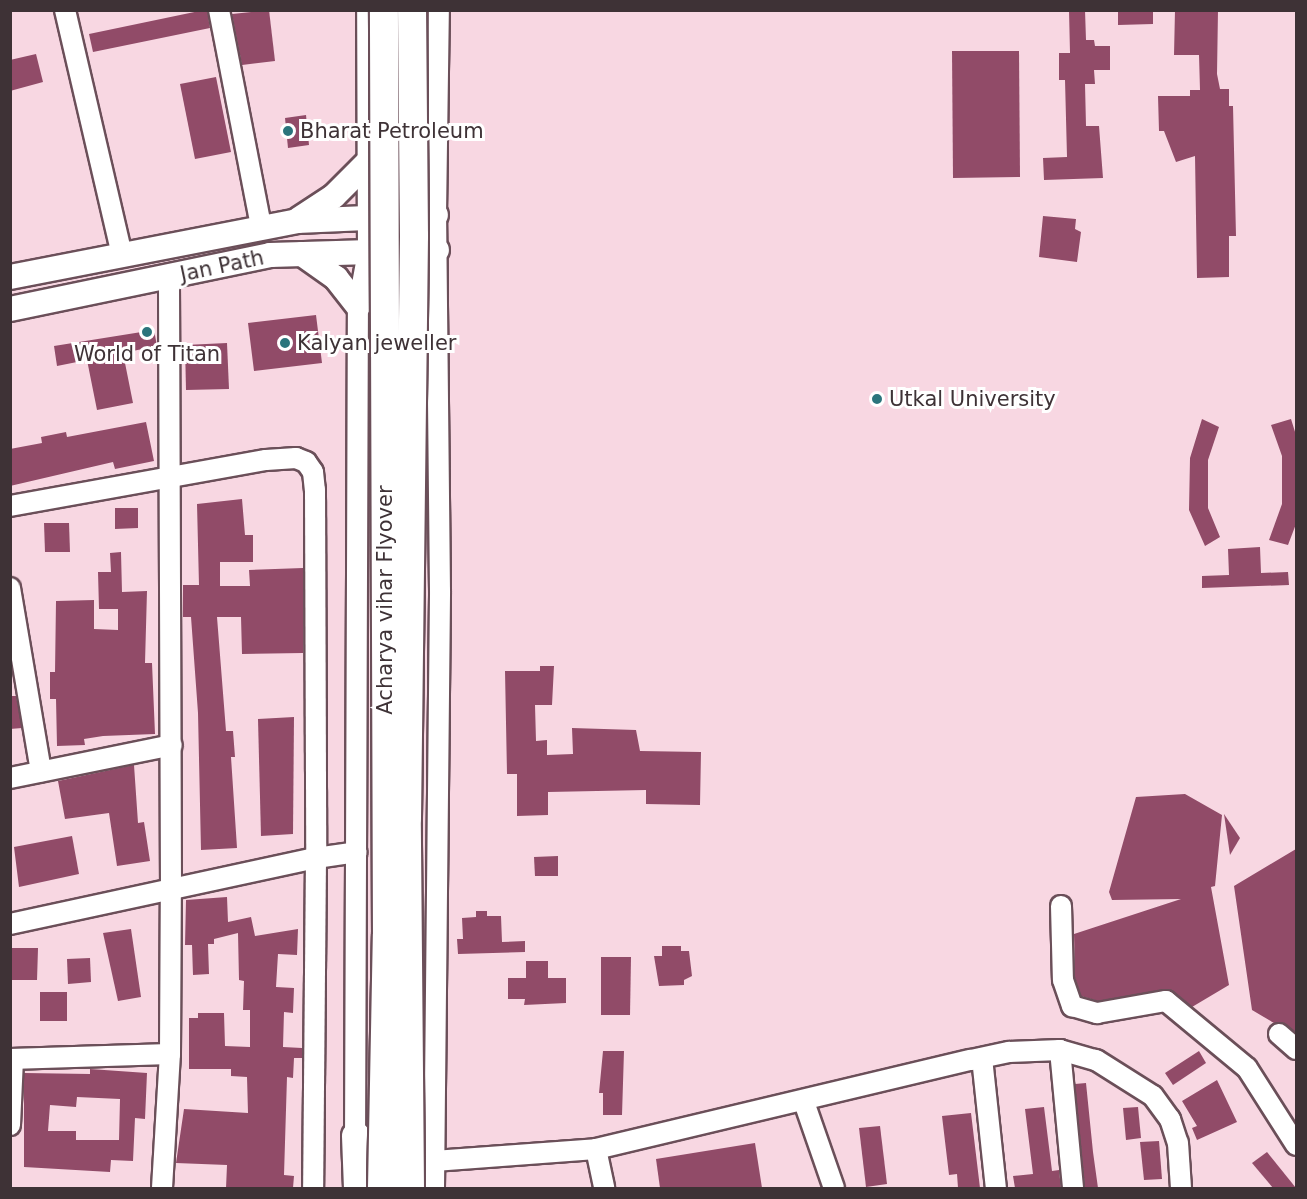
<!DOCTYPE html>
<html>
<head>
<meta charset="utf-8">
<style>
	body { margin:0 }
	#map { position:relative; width:1307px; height:1199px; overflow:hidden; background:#f8d7e2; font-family:"DejaVu Sans",sans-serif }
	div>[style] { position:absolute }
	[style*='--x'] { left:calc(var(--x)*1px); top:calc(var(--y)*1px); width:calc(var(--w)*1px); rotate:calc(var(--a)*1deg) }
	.building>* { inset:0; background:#914b68 }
	.roads { filter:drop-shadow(2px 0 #6b4f59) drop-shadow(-2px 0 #6b4f59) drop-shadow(0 2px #6b4f59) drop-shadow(0 -2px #6b4f59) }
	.minor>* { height:20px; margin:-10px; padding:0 10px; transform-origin:10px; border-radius:10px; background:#fff }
	.major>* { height:24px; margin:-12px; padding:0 12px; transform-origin:12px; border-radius:12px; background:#fff }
	.highway>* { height:28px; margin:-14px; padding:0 14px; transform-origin:14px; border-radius:14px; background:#fff }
	.bridges { filter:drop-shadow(2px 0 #6b4f59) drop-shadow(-2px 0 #6b4f59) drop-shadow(0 2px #6b4f59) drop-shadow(0 -2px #6b4f59) }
	.highway-bridge>* { height:28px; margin:-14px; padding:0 14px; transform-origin:14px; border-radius:14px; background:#fff }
	.dots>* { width:16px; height:16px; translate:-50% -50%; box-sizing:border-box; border:3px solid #fff; border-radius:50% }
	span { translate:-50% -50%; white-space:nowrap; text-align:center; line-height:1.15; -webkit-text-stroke:6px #fff; paint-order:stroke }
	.poi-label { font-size:21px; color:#3e3236 }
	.left { translate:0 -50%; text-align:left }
	.street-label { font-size:21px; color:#3e3236 }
	.frame { position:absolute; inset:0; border:12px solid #3e3236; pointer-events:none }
</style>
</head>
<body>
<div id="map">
	<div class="building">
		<i style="clip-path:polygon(204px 10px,207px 10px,210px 28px,93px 52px,89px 34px)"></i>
		<i style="clip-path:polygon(269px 10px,275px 61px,242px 65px,232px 14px)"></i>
		<i style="clip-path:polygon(1069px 10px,1085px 10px,1086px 40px,1094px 40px,1095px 46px,1110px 46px,1110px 70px,1094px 70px,1095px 84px,1085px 84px,1086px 126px,1099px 126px,1103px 178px,1044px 180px,1043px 158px,1067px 157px,1065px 80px,1059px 80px,1059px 53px,1070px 53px)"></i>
		<i style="clip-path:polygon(1118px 10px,1153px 10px,1153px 24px,1118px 25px)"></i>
		<i style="clip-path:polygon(1175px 10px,1218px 10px,1217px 74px,1220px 89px,1229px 89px,1229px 106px,1233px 106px,1236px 236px,1229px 236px,1229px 277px,1197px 278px,1195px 156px,1176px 162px,1164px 131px,1159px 131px,1158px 96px,1190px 96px,1190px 90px,1200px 90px,1199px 55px,1174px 55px)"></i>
		<i style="clip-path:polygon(952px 51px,1019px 51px,1020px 177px,953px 178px)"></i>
		<i style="clip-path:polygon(36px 54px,43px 82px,10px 91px,10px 60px)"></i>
		<i style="clip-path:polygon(216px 77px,231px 152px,195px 159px,180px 84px)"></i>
		<i style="clip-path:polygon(306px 115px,309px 145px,288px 148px,285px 118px)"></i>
		<i style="clip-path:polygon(1043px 216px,1076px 219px,1075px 229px,1081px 232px,1077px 262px,1039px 257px)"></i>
		<i style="clip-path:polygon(316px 315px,322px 363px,254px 371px,248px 323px)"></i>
		<i style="clip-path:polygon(154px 330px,157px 346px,123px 353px,133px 403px,97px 410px,87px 360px,57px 366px,54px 346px)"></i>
		<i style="clip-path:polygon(227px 343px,229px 389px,186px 390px,185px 345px)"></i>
		<i style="clip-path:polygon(1202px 419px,1219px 427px,1208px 460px,1208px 508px,1220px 537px,1205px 546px,1189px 510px,1190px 458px)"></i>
		<i style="clip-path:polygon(1291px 419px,1296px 435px,1296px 524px,1288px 545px,1269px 540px,1282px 504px,1282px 456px,1271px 425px)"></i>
		<i style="clip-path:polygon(146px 422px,154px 461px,115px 469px,113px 462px,10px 486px,10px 449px,42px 443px,41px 437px,66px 432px,67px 437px)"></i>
		<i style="clip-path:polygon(242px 499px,245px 535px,253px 535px,253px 562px,220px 562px,220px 586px,250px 586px,249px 570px,303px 568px,303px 653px,242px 654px,241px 617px,217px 617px,226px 731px,233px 731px,235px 757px,231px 757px,237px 848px,201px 850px,198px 713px,191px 617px,183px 617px,183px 585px,199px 585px,197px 504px)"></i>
		<i style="clip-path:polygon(115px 508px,138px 508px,138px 528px,115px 529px)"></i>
		<i style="clip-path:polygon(44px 523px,69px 523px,70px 552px,45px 552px)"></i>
		<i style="clip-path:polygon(1260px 547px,1261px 573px,1288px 572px,1289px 585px,1202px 588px,1202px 576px,1229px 575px,1228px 549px)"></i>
		<i style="clip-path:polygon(121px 552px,122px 592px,147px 591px,145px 663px,152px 663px,155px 734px,103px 736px,84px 739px,85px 745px,57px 746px,56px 699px,50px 699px,50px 672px,55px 672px,56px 601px,94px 600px,94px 629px,118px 630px,118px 609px,99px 609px,98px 572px,111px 572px,110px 553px)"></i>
		<i style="clip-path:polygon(540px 666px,554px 666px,552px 705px,535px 705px,536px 741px,547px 740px,547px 755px,573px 754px,572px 728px,636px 730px,640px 751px,701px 752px,700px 805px,646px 804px,646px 790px,548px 792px,548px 815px,517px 816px,517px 774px,507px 774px,505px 671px,540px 671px)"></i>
		<i style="clip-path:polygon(10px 696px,16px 696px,22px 728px,10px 729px)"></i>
		<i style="clip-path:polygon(294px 717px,293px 834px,261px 836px,258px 719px)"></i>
		<i style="clip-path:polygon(134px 765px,138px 823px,144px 822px,150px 861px,117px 866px,109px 813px,65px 819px,58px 781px)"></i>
		<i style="clip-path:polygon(1185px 794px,1222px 815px,1215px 886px,1211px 887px,1229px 985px,1192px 1007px,1169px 989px,1098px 1001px,1081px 996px,1075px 978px,1074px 934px,1181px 899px,1112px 900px,1109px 892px,1136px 797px)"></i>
		<i style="clip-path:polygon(1224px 814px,1240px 838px,1230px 855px)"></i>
		<i style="clip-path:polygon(72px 836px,79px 874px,19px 887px,14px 847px)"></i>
		<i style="clip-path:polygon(1296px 849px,1296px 1033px,1286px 1025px,1274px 1023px,1252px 1010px,1234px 886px)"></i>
		<i style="clip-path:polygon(558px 856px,558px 876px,535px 876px,534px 857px)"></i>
		<i style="clip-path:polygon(227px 897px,228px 922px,251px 917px,255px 936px,298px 929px,297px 955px,278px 954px,276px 987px,294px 988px,293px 1013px,284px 1012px,283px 1047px,302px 1048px,302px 1058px,294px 1058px,293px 1078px,287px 1077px,284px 1175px,294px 1176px,293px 1188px,226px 1188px,227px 1165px,176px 1163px,184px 1109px,248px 1113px,247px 1077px,231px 1076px,231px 1069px,189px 1069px,189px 1018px,198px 1018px,198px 1013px,224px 1013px,225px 1046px,250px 1047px,250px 1010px,243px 1010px,244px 981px,239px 980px,238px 933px,214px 939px,214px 944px,208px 944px,209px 974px,193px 975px,192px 945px,185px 945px,186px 900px)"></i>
		<i style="clip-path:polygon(476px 911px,487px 911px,487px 916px,501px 916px,502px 942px,525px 941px,525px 952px,458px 954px,457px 939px,463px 939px,462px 918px,476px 917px)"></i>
		<i style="clip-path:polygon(131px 929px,141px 997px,118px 1001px,103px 933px)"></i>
		<i style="clip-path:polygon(662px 946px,681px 946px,681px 951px,689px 951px,692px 976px,684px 980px,684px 985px,659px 986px,654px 956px,662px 956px)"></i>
		<i style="clip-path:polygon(10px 948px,38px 948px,37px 980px,10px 980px)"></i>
		<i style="clip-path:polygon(601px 957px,631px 957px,630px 1015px,601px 1015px)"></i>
		<i style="clip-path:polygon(90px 958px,91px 982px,68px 984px,67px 959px)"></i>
		<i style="clip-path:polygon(526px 961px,548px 961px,548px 978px,566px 978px,566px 1003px,524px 1005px,525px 999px,508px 999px,508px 978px,526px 978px)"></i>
		<i style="clip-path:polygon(40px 992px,67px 992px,67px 1021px,40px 1021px)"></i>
		<i style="clip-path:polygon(603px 1051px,624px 1051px,622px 1115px,603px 1115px,603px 1093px,599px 1093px)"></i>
		<i style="clip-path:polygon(1199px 1051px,1206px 1063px,1173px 1085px,1165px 1073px)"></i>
		<i style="clip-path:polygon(evenodd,90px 1069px,147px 1073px,145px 1119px,135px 1118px,133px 1161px,111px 1160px,110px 1172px,24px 1167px,24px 1073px,90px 1074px,90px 1069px,77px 1097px,120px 1099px,119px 1140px,76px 1140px,76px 1131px,48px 1131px,50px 1105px,76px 1107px,77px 1097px)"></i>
		<i style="clip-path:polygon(1217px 1080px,1237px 1122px,1197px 1140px,1192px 1128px,1197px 1126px,1182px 1101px)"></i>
		<i style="clip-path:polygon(1086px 1083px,1093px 1152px,1098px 1188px,1085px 1188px,1075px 1084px)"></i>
		<i style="clip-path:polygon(1044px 1107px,1052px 1171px,1059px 1170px,1061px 1188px,1015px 1188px,1013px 1176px,1033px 1174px,1025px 1109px)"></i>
		<i style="clip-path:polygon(1138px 1107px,1141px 1138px,1126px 1140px,1123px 1108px)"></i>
		<i style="clip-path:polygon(971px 1113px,980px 1188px,958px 1188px,957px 1174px,949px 1175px,942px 1116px)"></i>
		<i style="clip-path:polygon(880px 1126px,887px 1184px,866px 1187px,859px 1128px)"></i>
		<i style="clip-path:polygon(1159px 1141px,1162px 1179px,1144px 1180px,1140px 1142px)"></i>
		<i style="clip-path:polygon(755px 1143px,762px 1188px,660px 1188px,656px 1159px)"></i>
		<i style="clip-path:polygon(1267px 1152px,1296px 1188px,1273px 1188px,1252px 1163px)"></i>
	</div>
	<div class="roads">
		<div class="minor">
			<i style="--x:65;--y:10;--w:252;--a:76.9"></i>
			<i style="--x:219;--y:10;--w:221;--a:79"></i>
			<i style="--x:10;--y:506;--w:260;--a:-10.2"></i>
			<i style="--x:266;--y:460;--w:30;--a:-4"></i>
			<i style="--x:296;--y:458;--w:11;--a:22"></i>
			<i style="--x:306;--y:462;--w:12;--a:55"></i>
			<i style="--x:313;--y:472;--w:18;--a:84"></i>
			<i style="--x:315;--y:490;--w:368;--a:89.8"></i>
			<i style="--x:316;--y:858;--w:41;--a:-8.3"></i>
			<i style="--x:10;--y:588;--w:186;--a:80.4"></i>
			<i style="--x:10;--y:778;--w:165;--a:-11.5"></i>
			<i style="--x:1061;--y:906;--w:74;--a:88.5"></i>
			<i style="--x:1063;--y:980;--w:28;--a:71"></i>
			<i style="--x:1072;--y:1006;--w:26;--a:16"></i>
			<i style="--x:1097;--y:1013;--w:70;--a:-9.9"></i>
			<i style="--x:1166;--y:1001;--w:105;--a:39.6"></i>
			<i style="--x:1247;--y:1068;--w:91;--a:57.5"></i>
			<i style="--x:10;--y:924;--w:313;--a:-12.2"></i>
			<i style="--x:316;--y:858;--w:330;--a:90.5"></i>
			<i style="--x:1279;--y:1034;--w:23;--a:41"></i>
			<i style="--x:1060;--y:1050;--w:139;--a:84.6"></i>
			<i style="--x:982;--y:1058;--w:131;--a:83.9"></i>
			<i style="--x:10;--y:1059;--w:160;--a:-1.8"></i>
			<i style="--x:804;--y:1102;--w:91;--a:70.8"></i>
			<i style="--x:10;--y:1125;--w:66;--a:-87.4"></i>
			<i style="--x:355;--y:1147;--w:841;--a:-89.8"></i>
			<i style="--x:358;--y:306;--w:55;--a:-79.5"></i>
			<i style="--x:368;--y:252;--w:242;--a:-90.2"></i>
			<i style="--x:596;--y:1149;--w:40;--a:78"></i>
			<i style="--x:434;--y:1161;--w:162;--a:-4.2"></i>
			<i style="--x:596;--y:1149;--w:385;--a:-13.4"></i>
			<i style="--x:971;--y:1060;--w:39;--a:-12"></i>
			<i style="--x:1009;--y:1052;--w:51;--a:-2.2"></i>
			<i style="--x:1060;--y:1050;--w:37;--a:16"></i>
			<i style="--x:1096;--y:1060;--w:67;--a:32.3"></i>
			<i style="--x:1153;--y:1096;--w:29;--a:54"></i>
			<i style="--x:1170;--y:1119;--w:25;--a:72"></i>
			<i style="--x:1178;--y:1143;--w:45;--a:86.2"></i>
			<i style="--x:162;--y:1188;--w:134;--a:-86.6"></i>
			<i style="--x:170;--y:1054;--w:166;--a:-89.7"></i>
			<i style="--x:171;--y:888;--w:610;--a:-90.19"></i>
			<i style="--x:434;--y:1188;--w:597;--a:-89.42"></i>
			<i style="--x:440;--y:591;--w:376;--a:-90.6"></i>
			<i style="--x:436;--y:215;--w:205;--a:-89.2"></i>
		</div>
		<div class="major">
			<i style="--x:299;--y:219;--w:42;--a:-33.3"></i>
			<i style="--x:334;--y:196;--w:47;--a:-45"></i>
			<i style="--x:302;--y:254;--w:42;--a:35.2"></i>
			<i style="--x:336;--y:278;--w:36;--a:52"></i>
			<i style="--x:10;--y:277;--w:292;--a:-11"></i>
			<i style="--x:297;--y:221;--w:139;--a:-2.5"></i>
			<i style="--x:10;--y:309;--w:266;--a:-11.7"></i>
			<i style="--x:270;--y:255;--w:167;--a:-1.7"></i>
		</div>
		<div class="highway">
			<i style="--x:356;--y:1136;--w:52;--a:87.8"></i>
		</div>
	</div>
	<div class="bridges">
		<div class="highway-bridge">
			<i style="--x:382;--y:1188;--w:253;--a:-88.9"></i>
			<i style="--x:387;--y:935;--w:925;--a:-90.19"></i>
			<i style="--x:410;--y:1188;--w:370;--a:-90.5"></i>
			<i style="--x:407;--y:818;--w:582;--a:-89.31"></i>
			<i style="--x:414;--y:236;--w:226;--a:-90.5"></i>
		</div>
	</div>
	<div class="dots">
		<i style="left:288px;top:131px;background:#2b747c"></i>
		<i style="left:147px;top:332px;background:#2b747c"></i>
		<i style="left:285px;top:343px;background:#2b747c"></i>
		<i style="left:877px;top:399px;background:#2b747c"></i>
	</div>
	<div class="poi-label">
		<span class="left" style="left:300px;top:131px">Bharat Petroleum</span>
		<span class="left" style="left:297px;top:343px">Kalyan jeweller</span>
		<span style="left:147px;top:354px">World of Titan</span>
		<span class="left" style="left:889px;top:399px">Utkal University</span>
	</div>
	<div class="street-label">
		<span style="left:222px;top:266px;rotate:-12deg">Jan Path</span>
		<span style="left:385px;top:600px;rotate:-90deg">Acharya vihar Flyover</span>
	</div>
	<div class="frame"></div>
</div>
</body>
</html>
